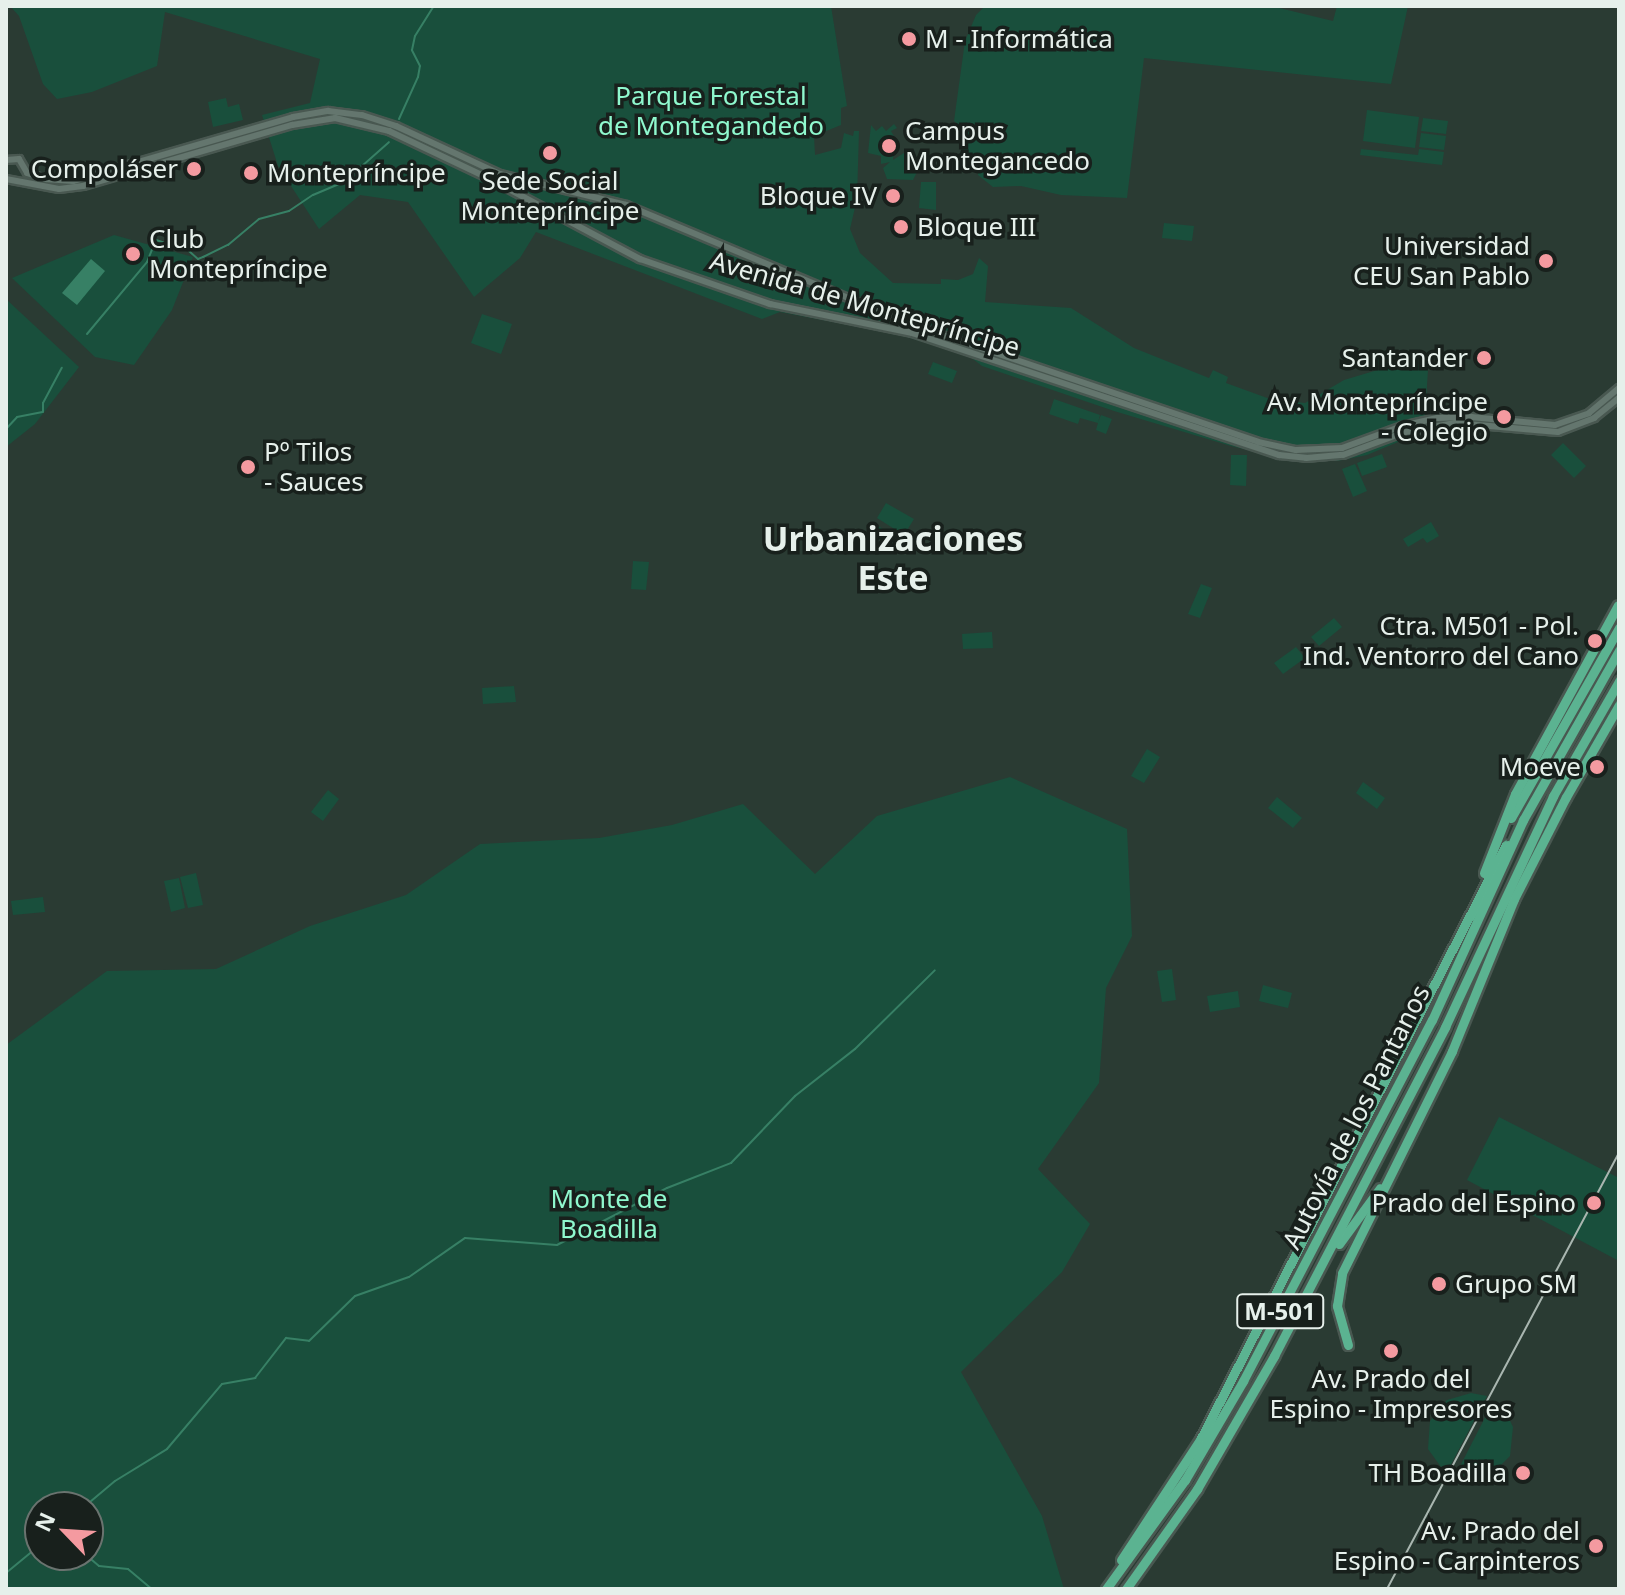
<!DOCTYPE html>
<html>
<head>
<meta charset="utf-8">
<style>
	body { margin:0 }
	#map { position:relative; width:1625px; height:1595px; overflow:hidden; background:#2a3b33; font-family:"Noto Sans",sans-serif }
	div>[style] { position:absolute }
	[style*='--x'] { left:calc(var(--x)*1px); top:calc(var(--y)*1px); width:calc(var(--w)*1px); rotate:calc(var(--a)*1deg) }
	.green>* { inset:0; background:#194f3c }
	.water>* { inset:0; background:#378065 }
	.stream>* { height:2px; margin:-1px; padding:0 1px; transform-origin:1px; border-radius:1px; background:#378065 }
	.roads { filter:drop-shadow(2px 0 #495851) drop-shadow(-2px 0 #495851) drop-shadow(0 2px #495851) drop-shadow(0 -2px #495851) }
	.tertiary>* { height:6px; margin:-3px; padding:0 3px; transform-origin:3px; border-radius:3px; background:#64766e }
	.motorway>* { height:9px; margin:-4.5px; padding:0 4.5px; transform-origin:4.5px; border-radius:4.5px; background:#5bb391 }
	.tram>* { height:2px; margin:-1px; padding:0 1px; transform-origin:1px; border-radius:1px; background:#a9b6b0 }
	.dots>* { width:22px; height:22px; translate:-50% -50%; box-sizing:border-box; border:4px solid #18201c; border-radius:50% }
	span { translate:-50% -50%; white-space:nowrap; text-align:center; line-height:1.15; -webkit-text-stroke:7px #18201c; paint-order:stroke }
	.shield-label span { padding:2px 6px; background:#18201c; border:2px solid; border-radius:6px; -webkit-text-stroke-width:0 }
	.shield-label { font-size:24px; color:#e6f0eb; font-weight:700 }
	.poi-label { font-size:26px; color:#e6f0eb }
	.left { translate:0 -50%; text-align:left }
	.right { translate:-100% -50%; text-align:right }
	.park-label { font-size:26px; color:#8ff8ce }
	.street-label { font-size:26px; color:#e6f0eb }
	.district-label { font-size:34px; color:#e6f0eb; font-weight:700 }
	.frame { position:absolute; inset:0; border:8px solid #e6f0eb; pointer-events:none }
	.north { position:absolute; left:24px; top:1491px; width:80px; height:80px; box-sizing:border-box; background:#18201c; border:2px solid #6a736f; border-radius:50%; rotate:295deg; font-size:22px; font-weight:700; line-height:32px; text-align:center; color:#e6f0eb }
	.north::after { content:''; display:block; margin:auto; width:28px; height:36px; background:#f49aa0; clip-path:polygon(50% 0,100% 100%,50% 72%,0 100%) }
</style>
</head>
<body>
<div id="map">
	<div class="green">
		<i style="clip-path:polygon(10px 6px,831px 6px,847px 106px,841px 108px,841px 125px,814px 136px,815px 155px,841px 148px,844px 133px,853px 136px,854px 131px,859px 131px,857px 199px,850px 229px,860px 253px,893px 283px,941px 284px,941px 279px,958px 280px,973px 274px,979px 258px,988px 266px,985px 302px,1071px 308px,1134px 348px,1209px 378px,1213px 370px,1228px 377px,1226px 383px,1270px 399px,1305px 403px,1344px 380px,1411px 360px,1428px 370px,1424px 431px,1367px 455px,1337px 461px,1290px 460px,1231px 446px,1114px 411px,982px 366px,969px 356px,897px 334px,780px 312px,762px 319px,536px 232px,520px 258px,474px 297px,408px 202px,360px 195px,319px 229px,278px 166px,262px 115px,310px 103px,320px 59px,165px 12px,157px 66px,92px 92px,57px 99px,43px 84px,19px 16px)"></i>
		<i style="clip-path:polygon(985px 6px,1271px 6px,1333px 21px,1337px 6px,1408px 6px,1391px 84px,1144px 58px,1127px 198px,1061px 195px,1021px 186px,993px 187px,978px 175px,978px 168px,963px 172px,963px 129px,954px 121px,965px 41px,976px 15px)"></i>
		<i style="clip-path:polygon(226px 98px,228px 107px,239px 104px,243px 120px,213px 127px,208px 102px)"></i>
		<i style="clip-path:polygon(1367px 110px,1419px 117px,1415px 148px,1363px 141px)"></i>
		<i style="clip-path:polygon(1423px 118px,1448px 121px,1446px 134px,1421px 131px)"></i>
		<i style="clip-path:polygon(894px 124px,897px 128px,891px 131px,895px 138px,893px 160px,907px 151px,917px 172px,913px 180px,887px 179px,883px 168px,890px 162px,881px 164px,881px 156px,868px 153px,871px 125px,876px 131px,882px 126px,886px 131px)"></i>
		<i style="clip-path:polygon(1421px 133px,1446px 136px,1444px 150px,1419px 147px)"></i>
		<i style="clip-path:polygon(1361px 149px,1418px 155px,1419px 149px,1444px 152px,1442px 165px,1360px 155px)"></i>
		<i style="clip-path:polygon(921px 182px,936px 182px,936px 210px,919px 208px)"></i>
		<i style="clip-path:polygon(1164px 223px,1194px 226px,1192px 241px,1162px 238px)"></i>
		<i style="clip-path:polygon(114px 235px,193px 257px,172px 310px,134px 365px,95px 357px,12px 278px)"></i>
		<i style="clip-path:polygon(6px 299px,79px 367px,35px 424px,6px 447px)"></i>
		<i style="clip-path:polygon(482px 314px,512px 324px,501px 354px,471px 343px)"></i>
		<i style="clip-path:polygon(1381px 351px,1385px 363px,1362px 370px,1358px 357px)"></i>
		<i style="clip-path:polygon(933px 362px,957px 371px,952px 383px,928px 374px)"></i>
		<i style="clip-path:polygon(1054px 399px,1100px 415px,1098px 422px,1101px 415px,1112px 419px,1106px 434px,1096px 430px,1098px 423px,1080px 418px,1078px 424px,1049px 414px)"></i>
		<i style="clip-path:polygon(1563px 443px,1586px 466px,1574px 478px,1551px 455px)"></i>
		<i style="clip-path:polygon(1382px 454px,1387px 467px,1362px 476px,1357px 463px)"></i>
		<i style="clip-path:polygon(1231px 455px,1247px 455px,1246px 486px,1230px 485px)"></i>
		<i style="clip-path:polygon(1355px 464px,1367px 491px,1353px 497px,1342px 469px)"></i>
		<i style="clip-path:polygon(886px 503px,914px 519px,904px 535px,877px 518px)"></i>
		<i style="clip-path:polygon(1431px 522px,1439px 536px,1427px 543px,1423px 538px,1408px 547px,1403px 539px)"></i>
		<i style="clip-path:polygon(873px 523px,883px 529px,872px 548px,862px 542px)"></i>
		<i style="clip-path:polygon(633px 561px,649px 562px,646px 590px,631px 589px)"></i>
		<i style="clip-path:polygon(1201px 584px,1212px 588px,1200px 618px,1188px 614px)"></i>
		<i style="clip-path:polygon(1334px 618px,1342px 627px,1319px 646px,1311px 637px)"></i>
		<i style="clip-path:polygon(992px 632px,993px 648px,963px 649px,962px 634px)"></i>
		<i style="clip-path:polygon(1296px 647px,1305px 658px,1283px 674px,1274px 663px)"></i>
		<i style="clip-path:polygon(514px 686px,516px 702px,483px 704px,482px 688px)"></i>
		<i style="clip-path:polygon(1147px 749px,1160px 757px,1144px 783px,1131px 776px)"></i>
		<i style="clip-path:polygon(evenodd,1010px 777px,1127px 829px,1132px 936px,1106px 988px,1099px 1083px,1038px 1169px,1090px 1224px,1062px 1272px,961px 1372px,1042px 1516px,1064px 1589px,6px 1589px,6px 1045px,107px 971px,216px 969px,310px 926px,406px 895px,480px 844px,599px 838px,672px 825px,743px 804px,815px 874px,877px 816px,1010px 777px,40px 1507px,88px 1507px,88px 1555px,40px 1555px,40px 1507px)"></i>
		<i style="clip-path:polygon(1363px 782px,1385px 798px,1377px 809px,1356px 793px)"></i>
		<i style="clip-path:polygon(328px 790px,339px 799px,323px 821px,311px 812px)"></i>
		<i style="clip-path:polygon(1277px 797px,1302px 818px,1293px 828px,1268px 808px)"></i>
		<i style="clip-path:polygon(196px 873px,203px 905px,188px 908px,180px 877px)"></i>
		<i style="clip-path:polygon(179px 878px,185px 908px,171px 912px,164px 881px)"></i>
		<i style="clip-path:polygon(43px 897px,45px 912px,13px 915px,11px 901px)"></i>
		<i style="clip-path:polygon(1172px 969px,1176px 1000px,1162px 1002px,1157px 971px)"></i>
		<i style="clip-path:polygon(1263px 985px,1292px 993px,1288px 1008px,1259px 1001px)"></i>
		<i style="clip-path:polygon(1238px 991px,1240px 1007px,1210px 1012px,1207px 996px)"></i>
		<i style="clip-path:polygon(1499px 1117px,1619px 1178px,1619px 1261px,1467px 1180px)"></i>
		<i style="clip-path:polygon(1471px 1393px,1487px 1396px,1446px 1474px,1428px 1449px,1430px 1421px,1447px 1400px)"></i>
		<i style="clip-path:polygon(1494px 1400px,1505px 1410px,1513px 1427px,1510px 1456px,1489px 1477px,1472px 1481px,1454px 1478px)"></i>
	</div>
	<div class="water">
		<i style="clip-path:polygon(91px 259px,105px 271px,77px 305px,62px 293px)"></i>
	</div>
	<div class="stream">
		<i style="--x:399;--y:119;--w:46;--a:-65.7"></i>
		<i style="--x:418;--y:77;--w:11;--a:-80"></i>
		<i style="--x:420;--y:66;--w:18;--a:-117"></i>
		<i style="--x:412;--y:50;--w:14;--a:-78"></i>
		<i style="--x:415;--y:36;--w:36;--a:-58"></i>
		<i style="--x:87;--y:334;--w:94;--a:-50.2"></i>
		<i style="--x:147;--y:262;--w:24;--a:-68"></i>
		<i style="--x:156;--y:240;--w:35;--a:18"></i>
		<i style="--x:189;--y:251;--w:12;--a:42"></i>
		<i style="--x:198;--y:259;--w:5;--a:-22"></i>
		<i style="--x:203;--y:257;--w:28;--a:-26"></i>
		<i style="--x:228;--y:245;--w:40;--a:-40"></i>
		<i style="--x:259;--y:219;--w:31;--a:-15"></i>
		<i style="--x:289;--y:211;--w:29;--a:-34"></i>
		<i style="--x:313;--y:195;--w:34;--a:-23"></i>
		<i style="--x:344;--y:182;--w:60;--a:-41.6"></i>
		<i style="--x:6;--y:429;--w:16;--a:-47"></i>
		<i style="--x:17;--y:417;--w:26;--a:-11"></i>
		<i style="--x:43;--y:412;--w:9;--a:-90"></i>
		<i style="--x:43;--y:403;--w:40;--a:-62"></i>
		<i style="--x:84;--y:1507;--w:40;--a:-40"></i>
		<i style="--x:115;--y:1481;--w:61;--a:-31.6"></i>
		<i style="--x:167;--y:1449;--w:85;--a:-49.8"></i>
		<i style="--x:222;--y:1384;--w:34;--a:-10"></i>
		<i style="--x:255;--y:1378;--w:51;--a:-52.2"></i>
		<i style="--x:286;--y:1338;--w:23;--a:7"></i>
		<i style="--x:309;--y:1341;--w:64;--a:-44.4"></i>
		<i style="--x:355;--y:1296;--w:57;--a:-19.4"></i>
		<i style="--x:409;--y:1277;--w:68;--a:-34.9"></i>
		<i style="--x:465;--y:1238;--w:92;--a:4.4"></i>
		<i style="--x:557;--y:1245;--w:124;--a:-27.4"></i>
		<i style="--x:667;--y:1188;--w:69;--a:-21.3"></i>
		<i style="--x:731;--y:1163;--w:93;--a:-46.3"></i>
		<i style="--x:795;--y:1096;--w:76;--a:-38.1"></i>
		<i style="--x:855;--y:1049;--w:112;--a:-44.6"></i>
		<i style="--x:86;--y:1555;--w:17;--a:40"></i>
		<i style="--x:99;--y:1566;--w:29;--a:6"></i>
		<i style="--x:128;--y:1569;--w:31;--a:40"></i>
		<i style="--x:6;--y:1573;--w:44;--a:-39.5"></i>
	</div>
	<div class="roads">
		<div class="tertiary">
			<i style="--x:6;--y:160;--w:13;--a:-4"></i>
			<i style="--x:19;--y:159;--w:16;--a:60"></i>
			<i style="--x:27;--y:173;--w:19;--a:18"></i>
			<i style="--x:45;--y:179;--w:28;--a:4"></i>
			<i style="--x:73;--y:181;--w:229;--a:-16.2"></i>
			<i style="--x:293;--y:117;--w:36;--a:-10"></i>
			<i style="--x:328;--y:111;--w:34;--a:7"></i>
			<i style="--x:362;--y:115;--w:36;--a:18"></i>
			<i style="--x:396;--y:126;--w:115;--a:24.8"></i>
			<i style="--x:500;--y:174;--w:130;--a:13.8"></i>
			<i style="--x:626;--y:205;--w:311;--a:22.7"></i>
			<i style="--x:913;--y:325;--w:364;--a:18.7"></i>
			<i style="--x:1258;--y:442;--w:39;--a:12"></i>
			<i style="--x:1296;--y:450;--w:46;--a:-2.5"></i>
			<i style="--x:1342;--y:448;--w:64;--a:-20.1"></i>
			<i style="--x:1402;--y:426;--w:37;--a:-13"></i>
			<i style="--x:1438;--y:418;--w:33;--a:-2"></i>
			<i style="--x:1471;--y:417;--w:84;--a:5.4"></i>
			<i style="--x:1555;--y:425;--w:36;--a:-19"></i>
			<i style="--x:1589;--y:413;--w:39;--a:-40"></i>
			<i style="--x:6;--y:179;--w:54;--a:10.7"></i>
			<i style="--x:59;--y:189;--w:24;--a:-7"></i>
			<i style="--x:83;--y:186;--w:218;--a:-16.3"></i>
			<i style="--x:292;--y:125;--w:44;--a:-9.2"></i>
			<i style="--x:335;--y:118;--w:56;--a:13.5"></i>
			<i style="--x:389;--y:131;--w:112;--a:25.4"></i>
			<i style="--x:490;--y:179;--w:170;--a:28.1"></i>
			<i style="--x:640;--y:259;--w:138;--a:19.1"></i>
			<i style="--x:770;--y:304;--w:145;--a:11.5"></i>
			<i style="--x:912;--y:333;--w:387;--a:18.4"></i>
			<i style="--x:1279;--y:455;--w:27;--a:6"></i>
			<i style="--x:1306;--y:458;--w:37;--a:-5"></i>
			<i style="--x:1343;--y:455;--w:66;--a:-20.4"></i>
			<i style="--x:1405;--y:432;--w:51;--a:-10.2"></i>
			<i style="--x:1455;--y:423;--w:103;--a:5"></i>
			<i style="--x:1558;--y:432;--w:39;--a:-21"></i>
			<i style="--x:1594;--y:418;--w:32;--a:-39"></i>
		</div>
		<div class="motorway">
			<i style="--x:1511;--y:818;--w:219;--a:-60.4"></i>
			<i style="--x:1484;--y:873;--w:85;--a:-68.6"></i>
			<i style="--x:1515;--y:794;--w:215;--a:-61.4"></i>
			<i style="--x:1339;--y:1244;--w:69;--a:-53.8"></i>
			<i style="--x:1348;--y:1345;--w:41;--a:-105.8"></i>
			<i style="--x:1337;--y:1306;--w:33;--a:-81"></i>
			<i style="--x:1342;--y:1273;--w:248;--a:-63.6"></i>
			<i style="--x:1452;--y:1051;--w:164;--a:-67.8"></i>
			<i style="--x:1514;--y:899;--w:114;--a:-63"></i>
			<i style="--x:1566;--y:797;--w:106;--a:-60.1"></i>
			<i style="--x:1121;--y:1560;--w:146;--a:-56.7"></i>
			<i style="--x:1201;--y:1438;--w:667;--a:-62.78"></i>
			<i style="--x:1106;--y:1589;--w:135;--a:-54.1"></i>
			<i style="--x:1185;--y:1480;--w:115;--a:-59.6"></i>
			<i style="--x:1243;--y:1381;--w:407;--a:-62.4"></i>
			<i style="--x:1432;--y:1020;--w:220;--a:-65.5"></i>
			<i style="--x:1523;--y:820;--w:195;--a:-60.5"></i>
			<i style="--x:1126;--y:1589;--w:123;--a:-54.6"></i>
			<i style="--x:1197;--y:1489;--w:154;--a:-59.9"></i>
			<i style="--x:1274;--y:1356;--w:371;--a:-62.5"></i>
			<i style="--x:1445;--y:1027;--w:255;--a:-64.9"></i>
			<i style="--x:1553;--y:796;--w:133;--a:-60.1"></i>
		</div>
	</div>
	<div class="tram">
		<i style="--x:1387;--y:1589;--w:495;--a:-62"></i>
	</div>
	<div class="dots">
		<i style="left:909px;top:39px;background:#f49aa0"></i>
		<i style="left:889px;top:146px;background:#f49aa0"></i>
		<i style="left:550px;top:153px;background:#f49aa0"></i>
		<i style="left:194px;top:169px;background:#f49aa0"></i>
		<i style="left:251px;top:173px;background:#f49aa0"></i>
		<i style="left:893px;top:196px;background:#f49aa0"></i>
		<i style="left:901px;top:227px;background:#f49aa0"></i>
		<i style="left:133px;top:254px;background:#f49aa0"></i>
		<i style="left:1546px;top:261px;background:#f49aa0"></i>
		<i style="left:1484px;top:358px;background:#f49aa0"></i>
		<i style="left:1504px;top:417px;background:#f49aa0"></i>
		<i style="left:248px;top:467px;background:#f49aa0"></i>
		<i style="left:1595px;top:641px;background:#f49aa0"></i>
		<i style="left:1597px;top:767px;background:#f49aa0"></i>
		<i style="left:1594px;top:1203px;background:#f49aa0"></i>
		<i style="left:1439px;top:1284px;background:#f49aa0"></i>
		<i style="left:1391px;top:1351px;background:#f49aa0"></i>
		<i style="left:1523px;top:1473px;background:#f49aa0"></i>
		<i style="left:1596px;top:1546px;background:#f49aa0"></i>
	</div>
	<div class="shield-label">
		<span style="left:1280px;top:1311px">M-501</span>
	</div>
	<div class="poi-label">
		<span class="left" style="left:925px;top:39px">M - Informática</span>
		<span class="left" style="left:905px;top:146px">Campus<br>Montegancedo</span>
		<span class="right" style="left:178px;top:169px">Compoláser</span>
		<span class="left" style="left:267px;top:173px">Montepríncipe</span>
		<span style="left:550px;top:196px">Sede Social<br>Montepríncipe</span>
		<span class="right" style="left:877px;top:196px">Bloque IV</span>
		<span class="left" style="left:917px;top:227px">Bloque III</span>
		<span class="left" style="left:149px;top:254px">Club<br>Montepríncipe</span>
		<span class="right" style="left:1530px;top:261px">Universidad<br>CEU San Pablo</span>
		<span class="right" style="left:1468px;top:358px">Santander</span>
		<span class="right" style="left:1488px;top:417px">Av. Montepríncipe<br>- Colegio</span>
		<span class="left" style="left:264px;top:467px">Pº Tilos<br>- Sauces</span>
		<span class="right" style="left:1579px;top:641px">Ctra. M501 - Pol.<br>Ind. Ventorro del Cano</span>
		<span class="right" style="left:1581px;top:767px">Moeve</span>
		<span class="right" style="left:1576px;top:1203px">Prado del Espino</span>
		<span class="left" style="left:1455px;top:1284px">Grupo SM</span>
		<span style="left:1391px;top:1394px">Av. Prado del<br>Espino - Impresores</span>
		<span class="right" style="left:1507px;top:1473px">TH Boadilla</span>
		<span class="right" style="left:1580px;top:1546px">Av. Prado del<br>Espino - Carpinteros</span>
	</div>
	<div class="park-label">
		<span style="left:711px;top:111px">Parque Forestal<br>de Montegandedo</span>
		<span style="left:609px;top:1214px">Monte de<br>Boadilla</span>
	</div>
	<div class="street-label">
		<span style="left:865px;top:304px;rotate:16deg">Avenida de Montepríncipe</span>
		<span style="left:1356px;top:1117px;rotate:-63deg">Autovía de los Pantanos</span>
	</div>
	<div class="district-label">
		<span style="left:893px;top:558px">Urbanizaciones<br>Este</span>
	</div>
	<div class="frame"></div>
	<div class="north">N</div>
</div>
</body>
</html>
